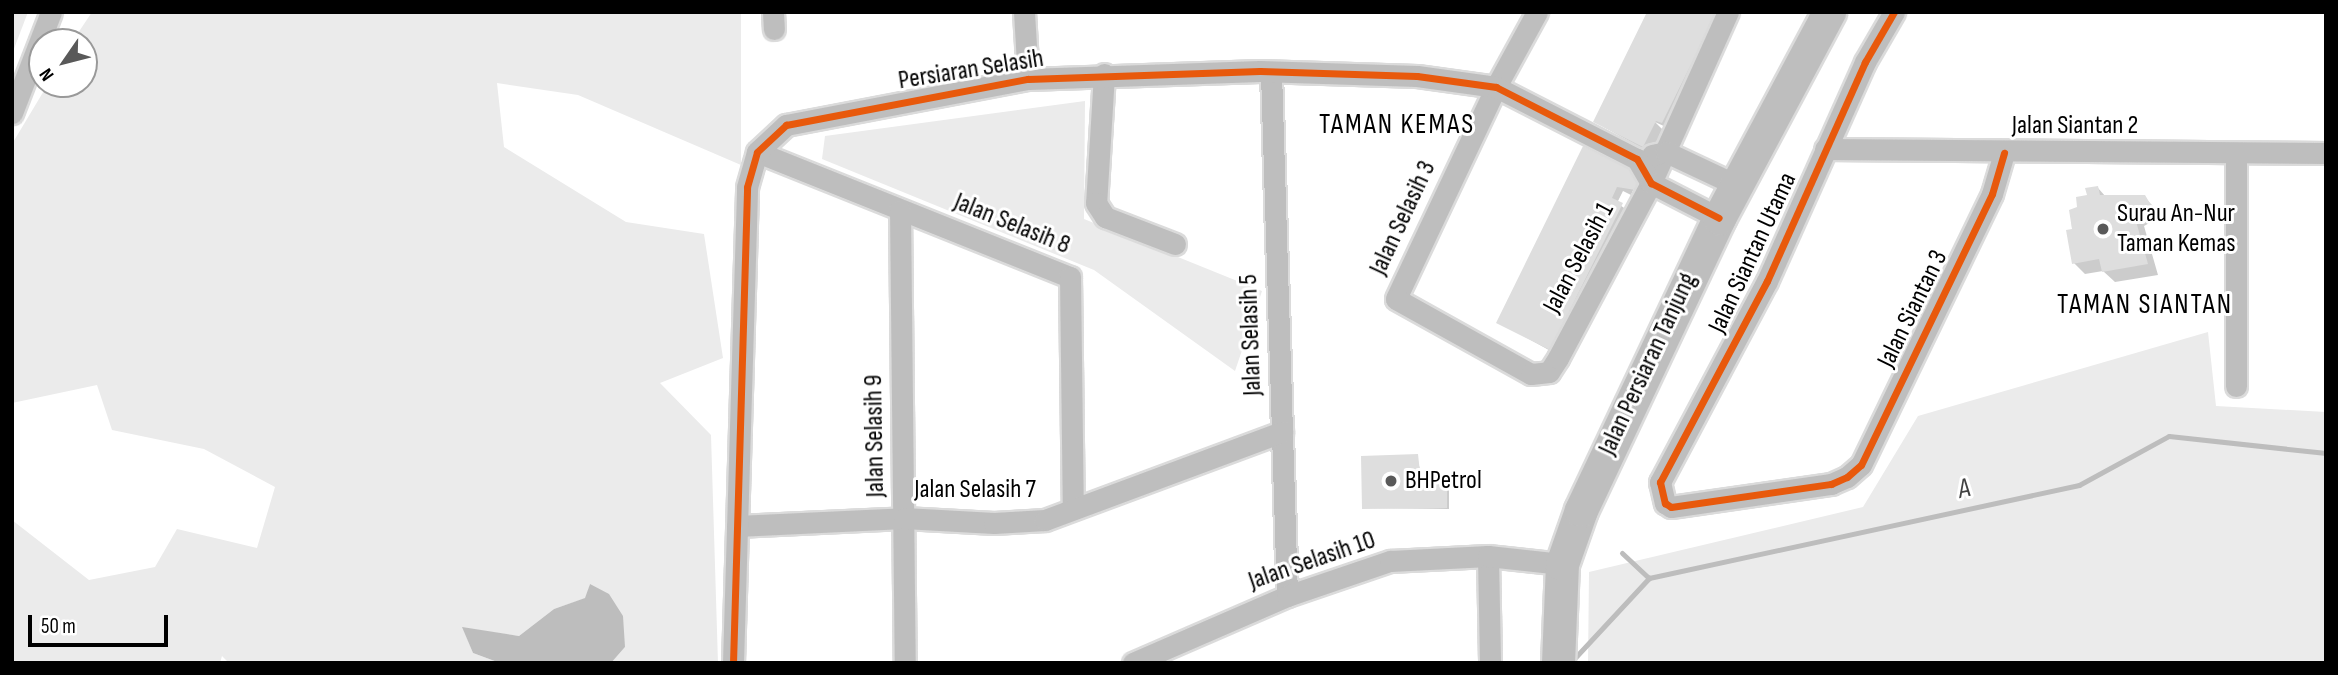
<!DOCTYPE html>
<html>
<head>
<meta charset="utf-8">
<style>
	body { margin:0 }
	#map { position:relative; width:2338px; height:675px; overflow:hidden; background:#fff; font-family:"Sofia Sans Condensed",sans-serif }
	div>[style] { position:absolute }
	[style*='--x'] { left:calc(var(--x)*1px); top:calc(var(--y)*1px); width:calc(var(--w)*1px); rotate:calc(var(--a)*1deg) }
	.green>* { inset:0; background:#ebebeb }
	.water>* { inset:0; background:#bdbdbd }
	.shadow>* { inset:0; background:#0003 }
	.stream>* { height:5px; margin:-2.5px; padding:0 2.5px; transform-origin:2.5px; border-radius:2.5px; background:#bdbdbd }
	.building>* { inset:0; background:#dedede }
	.roads { filter:drop-shadow(2px 0 #dbdbdb) drop-shadow(-2px 0 #dbdbdb) drop-shadow(0 2px #dbdbdb) drop-shadow(0 -2px #dbdbdb) }
	.minor>* { height:21px; margin:-10.5px; padding:0 10.5px; transform-origin:10.5px; border-radius:10.5px; background:#bebebe }
	.primary>* { height:33px; margin:-16.5px; padding:0 16.5px; transform-origin:16.5px; border-radius:16.5px; background:#bebebe }
	.cycleway>* { height:7px; margin:-3.5px; padding:0 3.5px; transform-origin:3.5px; border-radius:3.5px; background:#e8590c }
	.dots>* { width:19px; height:19px; translate:-50% -50%; box-sizing:border-box; border:4px solid #fff; border-radius:50% }
	span { translate:-50% -50%; white-space:nowrap; text-align:center; line-height:1.15; -webkit-text-stroke:6px #fff; paint-order:stroke }
	.street-label { font-size:26px; color:#000 }
	.poi-label { font-size:26px; color:#000 }
	.left { translate:0 -50%; text-align:left }
	.neighbourhood-label { font-size:28px; color:#000; letter-spacing:2px }
	.water-label { font-size:28px; color:#424242; font-style:italic }
	.frame { position:absolute; inset:0; border:14px solid #000; pointer-events:none }
	.north { position:absolute; left:28px; top:28px; width:70px; height:70px; box-sizing:border-box; background:#fff; border:2px solid #999; border-radius:50%; rotate:235deg; font-size:19px; font-weight:700; line-height:28px; text-align:center; color:#000 }
	.north::after { content:''; display:block; margin:auto; width:24px; height:32px; background:#595959; clip-path:polygon(50% 0,100% 100%,50% 72%,0 100%) }
	.scale { position:absolute; left:28px; top:615px; width:140px; height:32px; box-sizing:border-box; border:4px solid #000; border-top:0; padding-left:9px; font-size:21px; line-height:24px; white-space:nowrap; color:#000; -webkit-text-stroke:5px #fff; paint-order:stroke }
</style>
</head>
<body>
<div id="map">
	<div class="green">
		<i style="clip-path:polygon(12px 12px,28px 12px,12px 54px)"></i>
		<i style="clip-path:polygon(92px 12px,741px 12px,741px 165px,578px 95px,497px 83px,504px 147px,626px 222px,704px 234px,723px 358px,660px 383px,711px 435px,718px 663px,611px 663px,625px 647px,590px 584px,586px 598px,554px 609px,519px 636px,463px 628px,473px 653px,500px 663px,229px 663px,222px 656px,220px 663px,12px 663px,12px 520px,89px 580px,155px 567px,177px 529px,257px 548px,275px 487px,204px 449px,112px 430px,97px 385px,12px 403px,12px 144px,48px 84px,84px 84px,84px 42px,72px 42px)"></i>
		<i style="clip-path:polygon(1085px 101px,1084px 219px,1262px 291px,1235px 371px,1094px 270px,822px 159px,825px 136px)"></i>
		<i style="clip-path:polygon(2208px 332px,2216px 406px,2326px 412px,2326px 663px,1588px 663px,1589px 572px,1863px 507px,1918px 416px)"></i>
	</div>
	<div class="water">
		<i style="clip-path:polygon(590px 584px,609px 594px,623px 616px,625px 647px,611px 663px,500px 663px,473px 653px,462px 627px,519px 636px,554px 609px,585px 598px)"></i>
	</div>
	<div class="shadow">
		<i style="clip-path:polygon(1650px 12px,1725px 12px,1668px 128px,1655px 122px,1663px 130px,1652px 154px,1595px 122px)"></i>
		<i style="clip-path:polygon(1584px 149px,1634px 188px,1631px 195px,1623px 191px,1617px 203px,1627px 210px,1556px 354px,1498px 322px)"></i>
		<i style="clip-path:polygon(2098px 188px,2106px 197px,2144px 197px,2155px 208px,2160px 217px,2144px 226px,2158px 275px,2115px 282px,2103px 271px,2085px 274px,2074px 263px,2071px 211px,2079px 209px)"></i>
		<i style="clip-path:polygon(1417px 456px,1423px 484px,1449px 486px,1449px 509px,1363px 508px)"></i>
	</div>
	<div class="stream">
		<i style="--x:1622;--y:553;--w:37;--a:43"></i>
		<i style="--x:1571;--y:662;--w:115;--a:-47.1"></i>
		<i style="--x:1649;--y:578;--w:440;--a:-12.2"></i>
		<i style="--x:2079;--y:485;--w:102;--a:-28.6"></i>
		<i style="--x:2169;--y:436;--w:158;--a:6.2"></i>
	</div>
	<div class="building">
		<i style="clip-path:polygon(1647px 12px,1717px 12px,1662px 123px,1656px 121px,1643px 147px,1593px 122px)"></i>
		<i style="clip-path:polygon(1583px 146px,1643px 176px,1636px 190px,1617px 187px,1612px 198px,1623px 203px,1550px 350px,1496px 323px)"></i>
		<i style="clip-path:polygon(2098px 186px,2100px 195px,2145px 195px,2151px 205px,2134px 214px,2148px 264px,2102px 272px,2099px 259px,2072px 264px,2066px 230px,2072px 229px,2069px 210px,2077px 207px,2076px 197px,2087px 195px,2085px 188px)"></i>
		<i style="clip-path:polygon(1418px 454px,1421px 482px,1447px 482px,1447px 508px,1362px 509px,1361px 456px)"></i>
	</div>
	<div class="roads">
		<div class="minor">
			<i style="--x:773;--y:12;--w:17;--a:87"></i>
			<i style="--x:1024;--y:12;--w:67;--a:86.6"></i>
			<i style="--x:1537;--y:12;--w:85;--a:118.7"></i>
			<i style="--x:1496;--y:87;--w:234;--a:115.3"></i>
			<i style="--x:1396;--y:299;--w:154;--a:29.1"></i>
			<i style="--x:1531;--y:374;--w:18;--a:-6"></i>
			<i style="--x:1549;--y:372;--w:17;--a:-57"></i>
			<i style="--x:1558;--y:358;--w:198;--a:-62"></i>
			<i style="--x:1651;--y:183;--w:188;--a:-65.8"></i>
			<i style="--x:1894;--y:12;--w:58;--a:120.1"></i>
			<i style="--x:1865;--y:62;--w:240;--a:114.1"></i>
			<i style="--x:1767;--y:281;--w:228;--a:118"></i>
			<i style="--x:1660;--y:482;--w:22;--a:77"></i>
			<i style="--x:1665;--y:503;--w:7;--a:34"></i>
			<i style="--x:1671;--y:507;--w:162;--a:-8.2"></i>
			<i style="--x:1831;--y:484;--w:17;--a:-24"></i>
			<i style="--x:1847;--y:477;--w:18;--a:-41"></i>
			<i style="--x:1861;--y:465;--w:301;--a:-64.2"></i>
			<i style="--x:1992;--y:194;--w:43;--a:-73.7"></i>
			<i style="--x:1271;--y:72;--w:524;--a:88.25"></i>
			<i style="--x:1104;--y:74;--w:129;--a:93.5"></i>
			<i style="--x:1096;--y:203;--w:17;--a:57"></i>
			<i style="--x:1105;--y:217;--w:75;--a:21.1"></i>
			<i style="--x:12;--y:113;--w:108;--a:-68.9"></i>
			<i style="--x:1825;--y:149;--w:501;--a:0.46"></i>
			<i style="--x:757;--y:152;--w:337;--a:21.8"></i>
			<i style="--x:1070;--y:277;--w:232;--a:89.3"></i>
			<i style="--x:2236;--y:154;--w:232;--a:90"></i>
			<i style="--x:1652;--y:155;--w:14;--a:-12"></i>
			<i style="--x:1666;--y:152;--w:77;--a:25.2"></i>
			<i style="--x:900;--y:210;--w:453;--a:89.4"></i>
			<i style="--x:737;--y:526;--w:167;--a:-2.7"></i>
			<i style="--x:904;--y:518;--w:90;--a:3.2"></i>
			<i style="--x:994;--y:523;--w:51;--a:-3.4"></i>
			<i style="--x:1045;--y:520;--w:253;--a:-20.4"></i>
			<i style="--x:1488;--y:556;--w:107;--a:88.9"></i>
			<i style="--x:733;--y:663;--w:476;--a:-88.3"></i>
			<i style="--x:747;--y:187;--w:36;--a:-74"></i>
			<i style="--x:757;--y:152;--w:40;--a:-43"></i>
			<i style="--x:786;--y:125;--w:246;--a:-10.8"></i>
			<i style="--x:1028;--y:79;--w:232;--a:-2"></i>
			<i style="--x:1260;--y:71;--w:157;--a:1.8"></i>
			<i style="--x:1417;--y:76;--w:80;--a:7.9"></i>
			<i style="--x:1496;--y:87;--w:158;--a:27.1"></i>
			<i style="--x:1637;--y:159;--w:28;--a:60"></i>
			<i style="--x:1651;--y:183;--w:76;--a:27.2"></i>
			<i style="--x:1133;--y:663;--w:168;--a:-23.5"></i>
			<i style="--x:1287;--y:596;--w:109;--a:-18.8"></i>
			<i style="--x:1390;--y:561;--w:98;--a:-2.9"></i>
			<i style="--x:1488;--y:556;--w:74;--a:6.2"></i>
		</div>
		<div class="primary">
			<i style="--x:1558;--y:663;--w:99;--a:-87.7"></i>
			<i style="--x:1562;--y:564;--w:57;--a:-70.6"></i>
			<i style="--x:1581;--y:510;--w:323;--a:-64.7"></i>
			<i style="--x:1719;--y:218;--w:234;--a:-61.9"></i>
		</div>
	</div>
	<div class="cycleway">
		<i style="--x:1894;--y:12;--w:58;--a:120.1"></i>
		<i style="--x:1865;--y:62;--w:240;--a:114.1"></i>
		<i style="--x:1767;--y:281;--w:228;--a:118"></i>
		<i style="--x:1660;--y:482;--w:22;--a:77"></i>
		<i style="--x:1665;--y:503;--w:7;--a:34"></i>
		<i style="--x:1671;--y:507;--w:162;--a:-8.2"></i>
		<i style="--x:1831;--y:484;--w:17;--a:-24"></i>
		<i style="--x:1847;--y:477;--w:18;--a:-41"></i>
		<i style="--x:1861;--y:465;--w:301;--a:-64.2"></i>
		<i style="--x:1992;--y:194;--w:43;--a:-73.7"></i>
		<i style="--x:733;--y:663;--w:476;--a:-88.3"></i>
		<i style="--x:747;--y:187;--w:36;--a:-74"></i>
		<i style="--x:757;--y:152;--w:40;--a:-43"></i>
		<i style="--x:786;--y:125;--w:246;--a:-10.8"></i>
		<i style="--x:1028;--y:79;--w:232;--a:-2"></i>
		<i style="--x:1260;--y:71;--w:157;--a:1.8"></i>
		<i style="--x:1417;--y:76;--w:80;--a:7.9"></i>
		<i style="--x:1496;--y:87;--w:158;--a:27.1"></i>
		<i style="--x:1637;--y:159;--w:28;--a:60"></i>
		<i style="--x:1651;--y:183;--w:76;--a:27.2"></i>
	</div>
	<div class="dots">
		<i style="left:2103px;top:229px;background:#595959"></i>
		<i style="left:1391px;top:481px;background:#595959"></i>
	</div>
	<div class="street-label">
		<span style="left:971px;top:70px;rotate:-9deg">Persiaran Selasih</span>
		<span style="left:2075px;top:126px">Jalan Siantan 2</span>
		<span style="left:1403px;top:218px;rotate:-65deg">Jalan Selasih 3</span>
		<span style="left:1012px;top:224px;rotate:22deg">Jalan Selasih 8</span>
		<span style="left:1753px;top:253px;rotate:-65deg">Jalan Siantan Utama</span>
		<span style="left:1579px;top:258px;rotate:-62deg">Jalan Selasih 1</span>
		<span style="left:1913px;top:309px;rotate:-64deg">Jalan Siantan 3</span>
		<span style="left:1251px;top:335px;rotate:-92deg">Jalan Selasih 5</span>
		<span style="left:1648px;top:364px;rotate:-65deg">Jalan Persiaran Tanjung</span>
		<span style="left:875px;top:436px;rotate:-91deg">Jalan Selasih 9</span>
		<span style="left:975px;top:490px">Jalan Selasih 7</span>
		<span style="left:1312px;top:561px;rotate:-19deg">Jalan Selasih 10</span>
	</div>
	<div class="poi-label">
		<span class="left" style="left:2117px;top:229px">Surau An-Nur<br>Taman Kemas</span>
		<span class="left" style="left:1405px;top:481px">BHPetrol</span>
	</div>
	<div class="neighbourhood-label">
		<span style="left:1397px;top:125px">TAMAN KEMAS</span>
		<span style="left:2145px;top:305px">TAMAN SIANTAN</span>
	</div>
	<div class="water-label">
		<span style="left:1964px;top:489px;rotate:-12deg">A</span>
	</div>
	<div class="frame"></div>
	<div class="north">N</div>
	<div class="scale">50 m</div>
</div>
</body>
</html>
